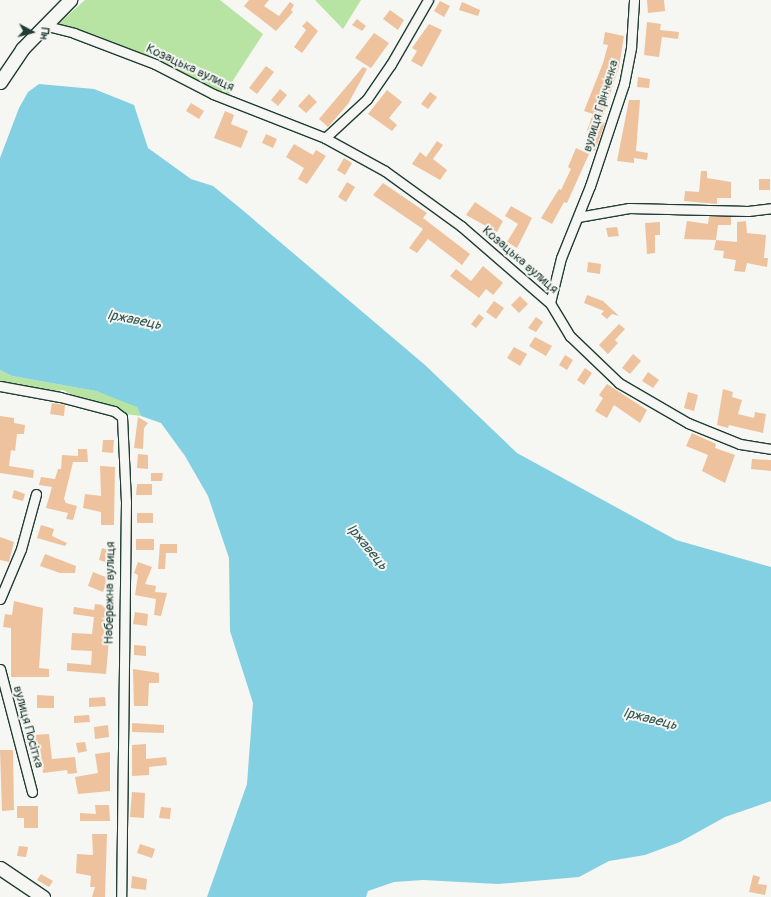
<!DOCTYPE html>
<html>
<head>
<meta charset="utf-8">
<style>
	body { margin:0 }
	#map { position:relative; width:771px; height:897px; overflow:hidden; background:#f6f6f2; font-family:Pangolin,sans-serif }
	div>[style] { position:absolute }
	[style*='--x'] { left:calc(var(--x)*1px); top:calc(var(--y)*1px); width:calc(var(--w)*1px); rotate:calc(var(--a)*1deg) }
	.green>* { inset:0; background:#b7e4a2 }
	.water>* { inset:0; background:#83d0e2 }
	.building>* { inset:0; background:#eec29d }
	.roads { filter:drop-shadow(1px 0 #1f3d34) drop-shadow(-1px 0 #1f3d34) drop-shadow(0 1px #1f3d34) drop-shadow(0 -1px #1f3d34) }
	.street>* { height:9px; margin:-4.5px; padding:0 4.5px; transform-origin:4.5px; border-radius:4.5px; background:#f6f6f2 }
	.secondary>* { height:13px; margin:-6.5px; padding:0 6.5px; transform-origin:6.5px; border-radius:6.5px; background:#f6f6f2 }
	span { translate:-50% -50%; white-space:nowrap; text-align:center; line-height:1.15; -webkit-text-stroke:4px #f6f6f2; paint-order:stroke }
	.street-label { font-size:13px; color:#1f3d34 }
	.water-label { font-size:14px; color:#335a57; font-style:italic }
	.north { position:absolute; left:12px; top:12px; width:40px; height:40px; -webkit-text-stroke:3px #f6f6f2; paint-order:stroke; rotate:97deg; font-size:11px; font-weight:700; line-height:16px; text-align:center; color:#1f3d34 }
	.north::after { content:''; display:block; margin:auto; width:14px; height:18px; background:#1f3d34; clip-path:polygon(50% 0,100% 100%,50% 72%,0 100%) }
</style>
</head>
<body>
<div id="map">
	<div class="green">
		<i style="clip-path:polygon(85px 0,220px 0,263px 34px,232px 82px,229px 97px,57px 25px)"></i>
		<i style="clip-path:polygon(315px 0,361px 0,343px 29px)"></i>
		<i style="clip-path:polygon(0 370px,12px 376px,96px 391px,128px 402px,137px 407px,141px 416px,125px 414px,119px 409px,78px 398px,63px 390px,45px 392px,0 382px)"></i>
	</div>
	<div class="water">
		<i style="clip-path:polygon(39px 84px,94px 89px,134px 105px,148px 148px,191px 179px,213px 186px,240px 208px,425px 365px,517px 453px,676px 540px,771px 567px,771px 801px,725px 817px,680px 842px,645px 855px,609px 861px,579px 877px,498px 884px,423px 880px,394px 882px,368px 891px,366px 897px,207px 897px,247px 784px,253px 703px,230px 631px,229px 558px,208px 496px,185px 456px,161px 423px,141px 416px,137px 407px,96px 391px,12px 376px,0 370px,0 158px,19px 108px,28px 92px)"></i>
	</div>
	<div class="building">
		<i style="clip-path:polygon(249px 0,269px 0,264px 6px,279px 16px,290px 2px,294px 5px,291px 10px,293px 12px,276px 31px,244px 6px)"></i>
		<i style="clip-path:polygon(647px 0,664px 0,665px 11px,648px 13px)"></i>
		<i style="clip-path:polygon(440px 1px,450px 6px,444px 17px,434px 11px)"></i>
		<i style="clip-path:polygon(462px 2px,480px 10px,478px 16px,459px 10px)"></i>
		<i style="clip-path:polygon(390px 10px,404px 20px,398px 30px,383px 19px)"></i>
		<i style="clip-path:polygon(357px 19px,366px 26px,362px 31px,352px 25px)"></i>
		<i style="clip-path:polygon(307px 21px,318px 31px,302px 53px,294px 47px,306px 30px,302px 26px)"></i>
		<i style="clip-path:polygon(647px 22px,661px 24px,660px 30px,679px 32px,678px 39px,662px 37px,659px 57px,644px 55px)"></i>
		<i style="clip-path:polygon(429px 24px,442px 30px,422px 67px,411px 61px,417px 51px,412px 48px)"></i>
		<i style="clip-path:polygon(605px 32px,624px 36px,619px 67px,600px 125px,601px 121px,605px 123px,595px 151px,589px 148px,595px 134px,587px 130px,593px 114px,584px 111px,603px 63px,608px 45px,603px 44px)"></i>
		<i style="clip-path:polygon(374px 33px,389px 43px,371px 68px,355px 58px)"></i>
		<i style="clip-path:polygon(266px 66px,274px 72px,257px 94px,249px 88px)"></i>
		<i style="clip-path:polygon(363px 67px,367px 69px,348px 104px,328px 127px,319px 119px)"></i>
		<i style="clip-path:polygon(638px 77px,650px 79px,649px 88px,637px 87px)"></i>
		<i style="clip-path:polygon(280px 89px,287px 95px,278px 106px,271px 100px)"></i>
		<i style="clip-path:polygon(387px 90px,402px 102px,389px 118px,397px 125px,392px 131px,368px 114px)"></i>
		<i style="clip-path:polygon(430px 92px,437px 97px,428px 109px,421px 104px)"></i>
		<i style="clip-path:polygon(309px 94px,317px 102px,306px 113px,298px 106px)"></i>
		<i style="clip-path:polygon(629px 100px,640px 100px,636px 151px,648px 153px,647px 160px,634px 158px,634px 163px,617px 161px)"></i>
		<i style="clip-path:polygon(191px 103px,204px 111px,199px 119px,186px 111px)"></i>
		<i style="clip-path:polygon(225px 111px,234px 115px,231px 124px,248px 131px,241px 148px,214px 138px)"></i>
		<i style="clip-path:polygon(266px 134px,277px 139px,273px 148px,262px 143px)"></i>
		<i style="clip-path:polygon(437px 141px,443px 145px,433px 159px,447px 170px,440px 180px,412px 164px,420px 152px,426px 157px)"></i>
		<i style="clip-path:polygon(294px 144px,313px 155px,316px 150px,326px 156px,307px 184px,298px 179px,304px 168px,286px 157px)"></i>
		<i style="clip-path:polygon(576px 148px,589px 154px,567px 203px,564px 202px,552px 224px,541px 218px,559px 189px,561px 190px,571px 169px,568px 167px)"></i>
		<i style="clip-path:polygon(344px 158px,352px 163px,345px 175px,337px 170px)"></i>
		<i style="clip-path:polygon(701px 171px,707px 171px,707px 178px,731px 182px,731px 198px,717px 198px,717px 204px,684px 201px,685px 191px,699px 192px)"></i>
		<i style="clip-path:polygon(759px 179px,770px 179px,770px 190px,759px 190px)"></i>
		<i style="clip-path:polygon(347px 182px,355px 187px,346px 202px,338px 197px)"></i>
		<i style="clip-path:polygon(383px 183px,427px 213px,423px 218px,470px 254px,462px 265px,428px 239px,417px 253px,409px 248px,423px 229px,373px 195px)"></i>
		<i style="clip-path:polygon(475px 202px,503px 221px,497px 232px,466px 215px)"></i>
		<i style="clip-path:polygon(511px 206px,532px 218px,517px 248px,507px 242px,518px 224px,505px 216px)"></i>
		<i style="clip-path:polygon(709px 216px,731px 217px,731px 225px,718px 225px,716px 240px,737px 242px,737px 222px,746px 221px,747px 233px,766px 235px,764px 258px,768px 258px,767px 267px,747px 263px,745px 272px,734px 271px,736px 260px,723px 258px,724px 251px,714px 250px,716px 240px,684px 239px,687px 221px,708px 224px)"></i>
		<i style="clip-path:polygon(660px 222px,660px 235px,655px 235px,655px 253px,647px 254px,645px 223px)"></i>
		<i style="clip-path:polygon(617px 227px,619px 236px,608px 237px,606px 228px)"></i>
		<i style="clip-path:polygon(588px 262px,601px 264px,600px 274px,587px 272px)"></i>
		<i style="clip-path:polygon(483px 266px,503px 283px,493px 295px,486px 289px,479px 298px,450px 276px,456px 269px,471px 281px)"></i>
		<i style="clip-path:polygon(587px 295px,603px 301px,619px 316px,612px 314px,607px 319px,601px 314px,604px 311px,584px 303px)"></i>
		<i style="clip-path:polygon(520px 296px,528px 304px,519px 313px,511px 305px)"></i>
		<i style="clip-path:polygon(494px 301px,504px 308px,496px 319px,486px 312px)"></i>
		<i style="clip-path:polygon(479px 314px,484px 318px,476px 328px,471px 324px)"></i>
		<i style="clip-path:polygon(536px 317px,543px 322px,536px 332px,528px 328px)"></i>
		<i style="clip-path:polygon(619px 324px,625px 329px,615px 340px,618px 343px,608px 354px,599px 345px)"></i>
		<i style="clip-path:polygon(535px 337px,552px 346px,546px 356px,529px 346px)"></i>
		<i style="clip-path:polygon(514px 347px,527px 354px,520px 366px,507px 358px)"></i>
		<i style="clip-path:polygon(633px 354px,641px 361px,630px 374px,622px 368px)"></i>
		<i style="clip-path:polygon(565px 355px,573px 360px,567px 370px,559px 365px)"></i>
		<i style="clip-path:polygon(585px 368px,592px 373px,584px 385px,577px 380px)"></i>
		<i style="clip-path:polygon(648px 372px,659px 380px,653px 388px,642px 381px)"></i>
		<i style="clip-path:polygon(607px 384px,647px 410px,640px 423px,614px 405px,607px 418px,595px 411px,603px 398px,599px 395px)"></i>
		<i style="clip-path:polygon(723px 389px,733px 392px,732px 397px,742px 400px,738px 414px,754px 418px,755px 412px,766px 414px,763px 433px,729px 425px,728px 428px,717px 425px)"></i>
		<i style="clip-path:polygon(688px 392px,698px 395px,694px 411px,684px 408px)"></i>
		<i style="clip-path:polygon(52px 403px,65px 405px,64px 416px,50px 414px)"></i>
		<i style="clip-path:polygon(0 416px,14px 418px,14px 423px,25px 425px,24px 434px,17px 434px,15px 451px,11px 450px,9px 466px,34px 470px,33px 478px,0 473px)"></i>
		<i style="clip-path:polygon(138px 417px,148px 423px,144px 428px,143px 449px,134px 448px)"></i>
		<i style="clip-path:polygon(692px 433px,716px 444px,715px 448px,735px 455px,725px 483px,702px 471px,708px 455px,686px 446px)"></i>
		<i style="clip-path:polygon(103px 440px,114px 440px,113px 453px,102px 452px)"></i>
		<i style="clip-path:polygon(78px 449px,87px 449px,88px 462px,73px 462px,64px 499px,66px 503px,77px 506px,73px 520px,66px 519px,68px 513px,46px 508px,52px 487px,39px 485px,41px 477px,55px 479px,58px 469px,61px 469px,62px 455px,78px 456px)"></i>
		<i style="clip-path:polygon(138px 454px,148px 455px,148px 469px,137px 468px)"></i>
		<i style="clip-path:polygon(752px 459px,771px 460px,771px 471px,751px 469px)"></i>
		<i style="clip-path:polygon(100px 466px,115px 467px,114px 525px,101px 525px,101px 512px,83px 508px,85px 494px,101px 496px)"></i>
		<i style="clip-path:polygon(151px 473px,163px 473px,162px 481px,151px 481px)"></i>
		<i style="clip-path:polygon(137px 484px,152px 484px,152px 495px,136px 495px)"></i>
		<i style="clip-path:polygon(14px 490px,25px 494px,23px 501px,12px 498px)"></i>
		<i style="clip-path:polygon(137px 513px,153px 513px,153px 523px,137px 523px)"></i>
		<i style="clip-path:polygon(41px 525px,54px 529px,52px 536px,67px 543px,65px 546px,37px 538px)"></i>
		<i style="clip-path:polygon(0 537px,14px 542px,9px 562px,0 560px)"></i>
		<i style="clip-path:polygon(136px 539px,154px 539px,154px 550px,136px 550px)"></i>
		<i style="clip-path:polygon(160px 544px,177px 544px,177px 553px,166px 553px,165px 569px,158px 569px)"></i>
		<i style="clip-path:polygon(102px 548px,114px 552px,111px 564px,99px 560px)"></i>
		<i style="clip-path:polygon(45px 554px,76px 566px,75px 573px,60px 573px,40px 566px)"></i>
		<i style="clip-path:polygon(138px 562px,152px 567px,145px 584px,156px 586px,155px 592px,167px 593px,161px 616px,154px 615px,156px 599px,135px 595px,138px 575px,134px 573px)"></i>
		<i style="clip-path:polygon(93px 572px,108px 578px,103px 592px,88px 586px)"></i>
		<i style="clip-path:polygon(14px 601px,43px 608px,39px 668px,49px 669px,49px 677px,11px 677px,11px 628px,3px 627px,5px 614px,12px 615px)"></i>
		<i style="clip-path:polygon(95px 604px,112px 606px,106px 674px,67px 671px,67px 663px,91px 665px,92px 651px,71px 650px,72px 633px,92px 634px,94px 617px,73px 614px,74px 607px,94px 610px)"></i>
		<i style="clip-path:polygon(135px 612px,148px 614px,147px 626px,133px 624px)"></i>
		<i style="clip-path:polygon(134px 645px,146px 646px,146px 656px,134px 655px)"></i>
		<i style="clip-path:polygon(133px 669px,159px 673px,159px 683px,149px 683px,148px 706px,134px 706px)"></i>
		<i style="clip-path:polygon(37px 695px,54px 696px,54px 708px,37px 708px)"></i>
		<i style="clip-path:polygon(105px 697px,106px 706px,89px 707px,89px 698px)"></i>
		<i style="clip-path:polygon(89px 715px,90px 722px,74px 723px,74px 716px)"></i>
		<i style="clip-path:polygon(132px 723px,164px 725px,164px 733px,132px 732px)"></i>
		<i style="clip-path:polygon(108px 725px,109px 737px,95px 739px,94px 727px)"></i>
		<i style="clip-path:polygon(49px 734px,52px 759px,75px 757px,77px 773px,68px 774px,67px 770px,43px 773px,40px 747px,34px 748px,32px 735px)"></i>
		<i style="clip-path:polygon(85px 742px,87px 751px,78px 753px,76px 743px)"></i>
		<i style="clip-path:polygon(146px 744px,146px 759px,166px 757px,167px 765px,149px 767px,149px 775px,132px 776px,132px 745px)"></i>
		<i style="clip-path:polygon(0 750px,13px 750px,14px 810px,2px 811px)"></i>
		<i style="clip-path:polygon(110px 752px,110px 791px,78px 794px,75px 777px,98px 773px,95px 754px)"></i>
		<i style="clip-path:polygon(132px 792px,145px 793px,144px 818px,130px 817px)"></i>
		<i style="clip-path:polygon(95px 805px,109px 805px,110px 821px,80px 821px,80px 813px,96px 814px)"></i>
		<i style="clip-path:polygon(17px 806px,38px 806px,38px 828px,24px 828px,24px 818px,17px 818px)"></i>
		<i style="clip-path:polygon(161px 807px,171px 808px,170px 819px,159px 818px)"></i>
		<i style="clip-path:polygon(92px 834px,107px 834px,105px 897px,92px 897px,95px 887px,90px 887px,91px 876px,76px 873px,77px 854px,93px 855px)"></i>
		<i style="clip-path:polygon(140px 844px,155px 849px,152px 858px,137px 853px)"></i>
		<i style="clip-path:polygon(19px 846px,28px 847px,26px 857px,17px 856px)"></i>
		<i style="clip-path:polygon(41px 874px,53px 881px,49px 887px,37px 880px)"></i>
		<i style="clip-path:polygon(753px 875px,760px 877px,758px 884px,767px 885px,765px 895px,749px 892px)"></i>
		<i style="clip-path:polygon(132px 876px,147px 879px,146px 890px,131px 888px)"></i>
	</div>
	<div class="roads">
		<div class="street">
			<i style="--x:43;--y:25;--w:32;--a:14"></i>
			<i style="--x:74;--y:33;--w:87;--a:20.9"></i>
			<i style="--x:155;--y:64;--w:65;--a:27.3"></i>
			<i style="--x:213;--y:94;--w:120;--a:21.4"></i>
			<i style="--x:325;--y:138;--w:68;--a:28.8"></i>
			<i style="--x:385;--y:171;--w:94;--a:35.9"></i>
			<i style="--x:461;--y:226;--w:118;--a:40.9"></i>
			<i style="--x:550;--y:303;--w:39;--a:59"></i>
			<i style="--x:570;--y:336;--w:68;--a:43.8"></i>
			<i style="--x:619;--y:383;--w:80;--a:30.1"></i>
			<i style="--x:688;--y:423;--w:56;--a:22"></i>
			<i style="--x:740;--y:444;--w:31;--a:9"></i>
			<i style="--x:325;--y:138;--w:57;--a:-42.9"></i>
			<i style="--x:367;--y:99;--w:42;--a:-55.6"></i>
			<i style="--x:391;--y:64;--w:74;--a:-60"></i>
			<i style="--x:578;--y:217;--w:52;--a:-10"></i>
			<i style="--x:629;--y:208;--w:119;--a:1.4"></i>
			<i style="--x:748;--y:211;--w:23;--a:-7"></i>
			<i style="--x:550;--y:303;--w:46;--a:-76.3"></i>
			<i style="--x:561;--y:258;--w:78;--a:-68.1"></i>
			<i style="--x:590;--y:186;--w:108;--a:-71.6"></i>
			<i style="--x:624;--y:84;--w:38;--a:-79"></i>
			<i style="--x:631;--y:47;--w:47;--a:-86.3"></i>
			<i style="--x:0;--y:386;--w:61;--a:10.4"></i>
			<i style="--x:60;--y:397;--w:56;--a:14.5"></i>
			<i style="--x:114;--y:411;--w:10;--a:37"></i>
			<i style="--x:122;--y:417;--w:85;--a:87.3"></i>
			<i style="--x:126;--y:502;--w:395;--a:90.7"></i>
			<i style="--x:0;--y:599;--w:54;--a:-67.2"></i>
			<i style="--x:21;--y:549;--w:57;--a:-74.7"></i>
			<i style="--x:0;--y:669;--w:127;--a:75.4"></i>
		</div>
		<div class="secondary">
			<i style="--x:0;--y:82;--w:40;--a:-56"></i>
			<i style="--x:22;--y:49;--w:69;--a:-45.6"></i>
			<i style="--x:0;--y:868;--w:52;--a:34"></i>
		</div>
	</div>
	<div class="street-label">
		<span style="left:190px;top:68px;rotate:25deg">Козацька вулиця</span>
		<span style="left:601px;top:106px;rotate:-73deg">вулиця Грінченка</span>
		<span style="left:520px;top:260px;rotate:41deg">Козацька вулиця</span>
		<span style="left:110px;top:593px;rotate:-89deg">Набережна вулиця</span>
		<span style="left:28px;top:727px;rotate:75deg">вулиця Посітка</span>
	</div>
	<div class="water-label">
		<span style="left:134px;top:320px;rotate:11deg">Іржавець</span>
		<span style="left:367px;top:547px;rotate:50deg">Іржавець</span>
		<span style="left:650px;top:719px;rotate:14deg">Іржавець</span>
	</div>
	<div class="north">Пн</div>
</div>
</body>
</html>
